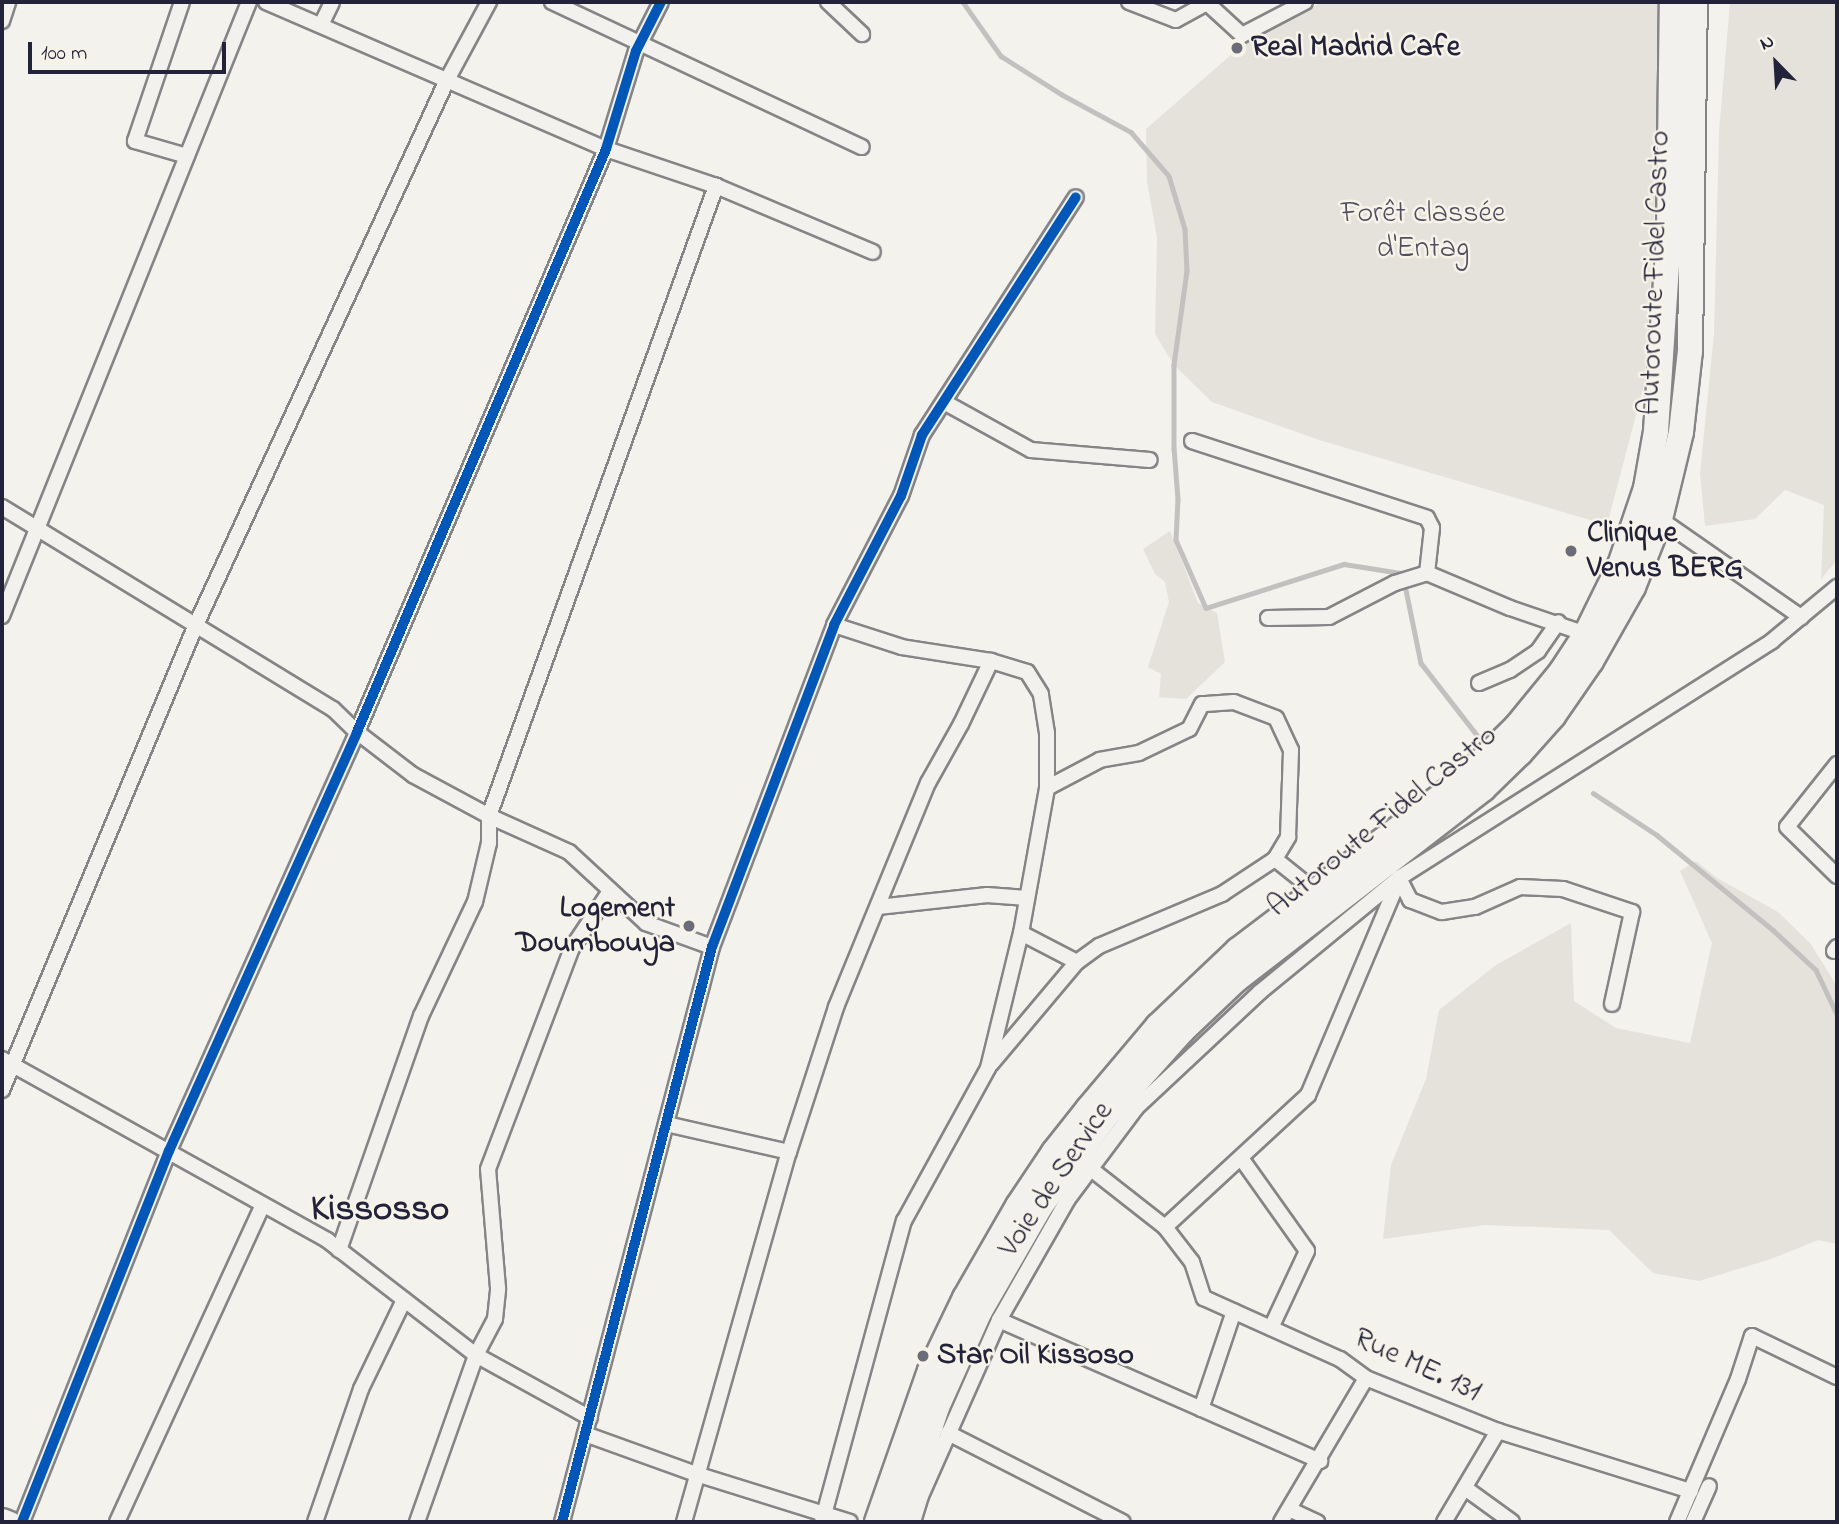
<!DOCTYPE html>
<html>
<head>
<meta charset="utf-8">
<style>
	body { margin:0 }
	#map { position:relative; width:1839px; height:1524px; overflow:hidden; background:#f4f2ec; font-family:"Indie Flower",sans-serif }
	div>[style] { position:absolute }
	[style*='--x'] { left:calc(var(--x)*1px); top:calc(var(--y)*1px); width:calc(var(--w)*1px); rotate:calc(var(--a)*1deg) }
	.built>* { inset:0; background:#e5e2dc }
	.stream>* { height:4.5px; margin:-2.25px; padding:0 2.25px; transform-origin:2.25px; border-radius:2.25px; background:#c3c0c0 }
	.roads { filter:drop-shadow(2px 0 #858486) drop-shadow(-2px 0 #858486) drop-shadow(0 2px #858486) drop-shadow(0 -2px #858486) }
	.minor>* { height:14px; margin:-7px; padding:0 7px; transform-origin:7px; border-radius:7px; background:#f2f1ed }
	.secondary>* { height:21px; margin:-10.5px; padding:0 10.5px; transform-origin:10.5px; border-radius:10.5px; background:#f2f1ed }
	.trunk>* { height:24px; margin:-12px; padding:0 12px; transform-origin:12px; border-radius:12px; background:#f2f1ed }
	.cycleway>* { height:10px; margin:-5px; padding:0 5px; transform-origin:5px; border-radius:5px; background:#0057b8 }
	.dots>* { width:19px; height:19px; translate:-50% -50%; box-sizing:border-box; border:4px solid #f7f3e8; border-radius:50% }
	span { translate:-50% -50%; white-space:nowrap; text-align:center; line-height:1.15; -webkit-text-stroke:5px #f7f3e8; paint-order:stroke }
	.poi-label { font-size:30px; color:#22223b; font-weight:700 }
	.left { translate:0 -50%; text-align:left }
	.right { translate:-100% -50%; text-align:right }
	.park-label { font-size:30px; color:#504f60 }
	.street-label { font-size:30px; color:#22223b }
	.district-label { font-size:37px; color:#22223b; font-weight:700 }
	.frame { position:absolute; inset:0; border:4px solid #22223b; pointer-events:none }
	.north { position:absolute; left:1741px; top:28px; width:70px; height:70px; -webkit-text-stroke:5px #f7f3e8; paint-order:stroke; rotate:336deg; font-size:19px; font-weight:700; line-height:28px; text-align:center; color:#22223b }
	.north::after { content:''; display:block; margin:auto; width:24px; height:32px; background:#22223b; clip-path:polygon(50% 0,100% 100%,50% 72%,0 100%) }
	.scale { position:absolute; left:28px; top:42px; width:198px; height:32px; box-sizing:border-box; border:4px solid #22223b; border-top:0; padding-left:9px; font-size:21px; line-height:24px; white-space:nowrap; color:#22223b; -webkit-text-stroke:5px #f7f3e8; paint-order:stroke }
</style>
</head>
<body>
<div id="map">
	<div class="built">
		<i style="clip-path:polygon(1322px 2px,1666px 2px,1645px 381px,1607px 525px,1319px 440px,1212px 402px,1174px 365px,1155px 334px,1157px 238px,1147px 181px,1146px 129px,1241px 46px)"></i>
		<i style="clip-path:polygon(1730px 2px,1837px 2px,1837px 560px,1821px 579px,1824px 505px,1785px 490px,1755px 519px,1705px 526px,1700px 473px,1714px 333px,1719px 132px)"></i>
		<i style="clip-path:polygon(1170px 531px,1198px 603px,1217px 613px,1225px 662px,1186px 699px,1159px 697px,1161px 674px,1148px 667px,1169px 602px,1165px 582px,1155px 574px,1143px 549px)"></i>
		<i style="clip-path:polygon(1696px 861px,1717px 878px,1778px 912px,1810px 943px,1837px 986px,1837px 1244px,1818px 1240px,1771px 1259px,1699px 1281px,1653px 1273px,1609px 1230px,1485px 1225px,1383px 1239px,1391px 1165px,1426px 1079px,1439px 1010px,1496px 965px,1571px 923px,1574px 1001px,1616px 1028px,1690px 1043px,1712px 943px,1680px 871px)"></i>
	</div>
	<div class="stream">
		<i style="--x:963;--y:2;--w:66;--a:54.9"></i>
		<i style="--x:1001;--y:56;--w:71;--a:32.3"></i>
		<i style="--x:1061;--y:94;--w:80;--a:28.5"></i>
		<i style="--x:1131;--y:132;--w:58;--a:49.2"></i>
		<i style="--x:1169;--y:176;--w:55;--a:73.2"></i>
		<i style="--x:1185;--y:229;--w:42;--a:87.3"></i>
		<i style="--x:1187;--y:271;--w:95;--a:97.9"></i>
		<i style="--x:1174;--y:365;--w:83;--a:90"></i>
		<i style="--x:1174;--y:448;--w:51;--a:85.5"></i>
		<i style="--x:1178;--y:499;--w:41;--a:92.8"></i>
		<i style="--x:1176;--y:540;--w:74;--a:66.2"></i>
		<i style="--x:1206;--y:608;--w:145;--a:-17.7"></i>
		<i style="--x:1344;--y:564;--w:57;--a:9.1"></i>
		<i style="--x:1406;--y:590;--w:75;--a:78.4"></i>
		<i style="--x:1421;--y:663;--w:91;--a:52.1"></i>
		<i style="--x:1593;--y:793;--w:77;--a:33.3"></i>
		<i style="--x:1657;--y:835;--w:150;--a:39.3"></i>
		<i style="--x:1773;--y:930;--w:59;--a:42.9"></i>
		<i style="--x:1816;--y:970;--w:49;--a:64.5"></i>
	</div>
	<div class="roads">
		<div class="minor">
			<i style="--x:182;--y:2;--w:147;--a:108.7"></i>
			<i style="--x:135;--y:141;--w:54;--a:16.1"></i>
			<i style="--x:266;--y:2;--w:370;--a:23.4"></i>
			<i style="--x:606;--y:149;--w:116;--a:18.6"></i>
			<i style="--x:716;--y:186;--w:170;--a:22.8"></i>
			<i style="--x:552;--y:2;--w:342;--a:25.1"></i>
			<i style="--x:828;--y:2;--w:47;--a:43.3"></i>
			<i style="--x:1129;--y:2;--w:50;--a:21"></i>
			<i style="--x:1176;--y:20;--w:35;--a:-29"></i>
			<i style="--x:1206;--y:2;--w:49;--a:42.5"></i>
			<i style="--x:1242;--y:35;--w:71;--a:-27.6"></i>
			<i style="--x:2;--y:21;--w:20;--a:-72"></i>
			<i style="--x:321;--y:25;--w:25;--a:-64"></i>
			<i style="--x:944;--y:402;--w:99;--a:28.9"></i>
			<i style="--x:1031;--y:450;--w:119;--a:4.8"></i>
			<i style="--x:1192;--y:441;--w:247;--a:18.1"></i>
			<i style="--x:1427;--y:518;--w:11;--a:63"></i>
			<i style="--x:1432;--y:528;--w:45;--a:96.3"></i>
			<i style="--x:1427;--y:573;--w:90;--a:22.9"></i>
			<i style="--x:1510;--y:608;--w:80;--a:18.9"></i>
			<i style="--x:2;--y:507;--w:388;--a:31.4"></i>
			<i style="--x:333;--y:709;--w:33;--a:44"></i>
			<i style="--x:357;--y:732;--w:71;--a:37.5"></i>
			<i style="--x:413;--y:775;--w:86;--a:28.3"></i>
			<i style="--x:489;--y:816;--w:88;--a:24.2"></i>
			<i style="--x:569;--y:852;--w:105;--a:42.7"></i>
			<i style="--x:646;--y:923;--w:70;--a:20"></i>
			<i style="--x:1660;--y:519;--w:172;--a:34.8"></i>
			<i style="--x:2;--y:616;--w:662;--a:-68.09"></i>
			<i style="--x:1268;--y:618;--w:61;--a:-0.9"></i>
			<i style="--x:1329;--y:617;--w:74;--a:-27.3"></i>
			<i style="--x:1395;--y:583;--w:34;--a:-17"></i>
			<i style="--x:1479;--y:683;--w:34;--a:-23"></i>
			<i style="--x:1510;--y:670;--w:34;--a:-34"></i>
			<i style="--x:1538;--y:651;--w:35;--a:-55"></i>
			<i style="--x:1837;--y:764;--w:80;--a:128.4"></i>
			<i style="--x:1787;--y:827;--w:70;--a:44.4"></i>
			<i style="--x:1275;--y:859;--w:51;--a:38.7"></i>
			<i style="--x:1399;--y:878;--w:25;--a:63"></i>
			<i style="--x:1410;--y:900;--w:34;--a:21"></i>
			<i style="--x:1442;--y:912;--w:33;--a:-9"></i>
			<i style="--x:1475;--y:907;--w:49;--a:-24"></i>
			<i style="--x:1520;--y:887;--w:43;--a:2.7"></i>
			<i style="--x:1563;--y:889;--w:73;--a:18.4"></i>
			<i style="--x:1632;--y:912;--w:94;--a:102.3"></i>
			<i style="--x:878;--y:907;--w:110;--a:-6.3"></i>
			<i style="--x:987;--y:895;--w:40;--a:4.3"></i>
			<i style="--x:1021;--y:933;--w:63;--a:27.4"></i>
			<i style="--x:1834;--y:951;--w:5;--a:-53"></i>
			<i style="--x:2;--y:1059;--w:372;--a:29.1"></i>
			<i style="--x:327;--y:1240;--w:188;--a:37.7"></i>
			<i style="--x:476;--y:1355;--w:130;--a:28.9"></i>
			<i style="--x:991;--y:1064;--w:133;--a:-49.9"></i>
			<i style="--x:1077;--y:962;--w:27;--a:-36"></i>
			<i style="--x:1099;--y:946;--w:134;--a:-22.9"></i>
			<i style="--x:1222;--y:894;--w:64;--a:-33.4"></i>
			<i style="--x:1275;--y:859;--w:26;--a:-59"></i>
			<i style="--x:1288;--y:837;--w:87;--a:-88"></i>
			<i style="--x:1291;--y:750;--w:35;--a:-115"></i>
			<i style="--x:1276;--y:718;--w:45;--a:-159.1"></i>
			<i style="--x:1234;--y:702;--w:32;--a:176"></i>
			<i style="--x:1202;--y:704;--w:28;--a:117"></i>
			<i style="--x:1189;--y:729;--w:55;--a:154.4"></i>
			<i style="--x:1139;--y:753;--w:40;--a:170"></i>
			<i style="--x:1100;--y:760;--w:60;--a:152.2"></i>
			<i style="--x:2;--y:1090;--w:502;--a:-67.37"></i>
			<i style="--x:195;--y:627;--w:602;--a:-65.26"></i>
			<i style="--x:447;--y:80;--w:89;--a:-61.7"></i>
			<i style="--x:666;--y:1124;--w:126;--a:12.8"></i>
			<i style="--x:1241;--y:1158;--w:114;--a:54.6"></i>
			<i style="--x:1307;--y:1251;--w:85;--a:115.1"></i>
			<i style="--x:1091;--y:1169;--w:94;--a:38.1"></i>
			<i style="--x:1165;--y:1227;--w:195;--a:-42.7"></i>
			<i style="--x:1308;--y:1095;--w:233;--a:-67.1"></i>
			<i style="--x:1165;--y:1227;--w:44;--a:52.4"></i>
			<i style="--x:1192;--y:1262;--w:38;--a:72"></i>
			<i style="--x:1204;--y:1298;--w:149;--a:24.2"></i>
			<i style="--x:1340;--y:1359;--w:32;--a:36"></i>
			<i style="--x:1366;--y:1378;--w:142;--a:21.9"></i>
			<i style="--x:1498;--y:1431;--w:202;--a:17.3"></i>
			<i style="--x:339;--y:1250;--w:248;--a:-70.7"></i>
			<i style="--x:421;--y:1016;--w:126;--a:-64.7"></i>
			<i style="--x:475;--y:902;--w:61;--a:-76.7"></i>
			<i style="--x:489;--y:843;--w:27;--a:-90"></i>
			<i style="--x:489;--y:816;--w:670;--a:-70.19"></i>
			<i style="--x:999;--y:1320;--w:351;--a:23.7"></i>
			<i style="--x:1201;--y:1409;--w:103;--a:-71.4"></i>
			<i style="--x:948;--y:1433;--w:196;--a:27"></i>
			<i style="--x:585;--y:1434;--w:118;--a:19.8"></i>
			<i style="--x:696;--y:1474;--w:161;--a:17.3"></i>
			<i style="--x:1465;--y:1488;--w:58;--a:35.9"></i>
			<i style="--x:1291;--y:1510;--w:29;--a:25"></i>
			<i style="--x:22;--y:1522;--w:399;--a:-68.4"></i>
			<i style="--x:169;--y:1151;--w:459;--a:-65.8"></i>
			<i style="--x:357;--y:732;--w:634;--a:-66.87"></i>
			<i style="--x:606;--y:149;--w:102;--a:-73"></i>
			<i style="--x:636;--y:51;--w:55;--a:-63"></i>
			<i style="--x:117;--y:1522;--w:349;--a:-65.3"></i>
			<i style="--x:315;--y:1522;--w:141;--a:-70.9"></i>
			<i style="--x:361;--y:1389;--w:99;--a:-64.2"></i>
			<i style="--x:417;--y:1522;--w:177;--a:-70.5"></i>
			<i style="--x:476;--y:1355;--w:41;--a:-62.2"></i>
			<i style="--x:495;--y:1319;--w:31;--a:-84"></i>
			<i style="--x:498;--y:1288;--w:119;--a:-94.8"></i>
			<i style="--x:488;--y:1169;--w:236;--a:-69.2"></i>
			<i style="--x:572;--y:948;--w:69;--a:-56.3"></i>
			<i style="--x:562;--y:1522;--w:594;--a:-75.38"></i>
			<i style="--x:712;--y:947;--w:344;--a:-69.2"></i>
			<i style="--x:834;--y:625;--w:145;--a:-62.6"></i>
			<i style="--x:901;--y:496;--w:65;--a:-71"></i>
			<i style="--x:922;--y:435;--w:283;--a:-57.1"></i>
			<i style="--x:684;--y:1522;--w:385;--a:-74.2"></i>
			<i style="--x:789;--y:1152;--w:152;--a:-72"></i>
			<i style="--x:836;--y:1007;--w:242;--a:-67.7"></i>
			<i style="--x:928;--y:783;--w:68;--a:-60.8"></i>
			<i style="--x:961;--y:724;--w:70;--a:-64.5"></i>
			<i style="--x:822;--y:1522;--w:312;--a:-74.8"></i>
			<i style="--x:904;--y:1221;--w:175;--a:-61.2"></i>
			<i style="--x:988;--y:1068;--w:139;--a:-76.3"></i>
			<i style="--x:1021;--y:933;--w:147;--a:-79.8"></i>
			<i style="--x:1047;--y:788;--w:55;--a:-90"></i>
			<i style="--x:1047;--y:733;--w:39;--a:-99"></i>
			<i style="--x:1041;--y:694;--w:26;--a:-122"></i>
			<i style="--x:1027;--y:672;--w:38;--a:-163"></i>
			<i style="--x:991;--y:661;--w:90;--a:-171.1"></i>
			<i style="--x:902;--y:647;--w:71;--a:-162.1"></i>
			<i style="--x:913;--y:1522;--w:27;--a:-73"></i>
			<i style="--x:921;--y:1496;--w:193;--a:-66.1"></i>
			<i style="--x:999;--y:1320;--w:139;--a:-60.3"></i>
			<i style="--x:1068;--y:1199;--w:114;--a:-53.2"></i>
			<i style="--x:1136;--y:1108;--w:170;--a:-43.1"></i>
			<i style="--x:1260;--y:992;--w:180;--a:-39.4"></i>
			<i style="--x:1399;--y:878;--w:442;--a:-32.4"></i>
			<i style="--x:1772;--y:641;--w:85;--a:-39.7"></i>
			<i style="--x:1281;--y:1522;--w:167;--a:-59.4"></i>
			<i style="--x:1444;--y:1522;--w:106;--a:-59.3"></i>
			<i style="--x:1677;--y:1522;--w:155;--a:-66.9"></i>
			<i style="--x:1738;--y:1379;--w:45;--a:-72"></i>
			<i style="--x:1752;--y:1336;--w:94;--a:25.8"></i>
			<i style="--x:1693;--y:1522;--w:39;--a:-66"></i>
		</div>
		<div class="secondary">
			<i style="--x:2;--y:1519;--w:9;--a:21"></i>
		</div>
		<div class="trunk">
			<i style="--x:877;--y:1522;--w:160;--a:-70.7"></i>
			<i style="--x:930;--y:1371;--w:81;--a:-64.4"></i>
			<i style="--x:965;--y:1298;--w:106;--a:-60.1"></i>
			<i style="--x:1018;--y:1206;--w:65;--a:-56.3"></i>
			<i style="--x:1054;--y:1152;--w:55;--a:-51.7"></i>
			<i style="--x:1088;--y:1109;--w:109;--a:-49.9"></i>
			<i style="--x:1158;--y:1026;--w:110;--a:-43.5"></i>
			<i style="--x:1238;--y:950;--w:280;--a:-37.2"></i>
			<i style="--x:1461;--y:781;--w:77;--a:-44.5"></i>
			<i style="--x:1516;--y:727;--w:71;--a:-50.7"></i>
			<i style="--x:1561;--y:672;--w:45;--a:-56.7"></i>
			<i style="--x:1586;--y:634;--w:77;--a:-63.8"></i>
			<i style="--x:1620;--y:565;--w:81;--a:-71.3"></i>
			<i style="--x:1646;--y:488;--w:58;--a:-80"></i>
			<i style="--x:1656;--y:431;--w:198;--a:-86.2"></i>
			<i style="--x:1669;--y:233;--w:231;--a:-89.3"></i>
			<i style="--x:899;--y:1522;--w:121;--a:-71.7"></i>
			<i style="--x:937;--y:1407;--w:105;--a:-65.9"></i>
			<i style="--x:980;--y:1311;--w:120;--a:-60"></i>
			<i style="--x:1040;--y:1207;--w:114;--a:-53.9"></i>
			<i style="--x:1107;--y:1115;--w:113;--a:-48.2"></i>
			<i style="--x:1182;--y:1031;--w:74;--a:-43.4"></i>
			<i style="--x:1236;--y:980;--w:312;--a:-37.7"></i>
			<i style="--x:1483;--y:789;--w:52;--a:-44.2"></i>
			<i style="--x:1520;--y:753;--w:50;--a:-48.3"></i>
			<i style="--x:1553;--y:716;--w:67;--a:-55.4"></i>
			<i style="--x:1591;--y:661;--w:85;--a:-60.4"></i>
			<i style="--x:1633;--y:587;--w:73;--a:-68.3"></i>
			<i style="--x:1660;--y:519;--w:89;--a:-76.4"></i>
			<i style="--x:1681;--y:432;--w:81;--a:-83.7"></i>
			<i style="--x:1690;--y:351;--w:349;--a:-89.2"></i>
		</div>
	</div>
	<div class="cycleway">
		<i style="--x:22;--y:1522;--w:399;--a:-68.4"></i>
		<i style="--x:169;--y:1151;--w:459;--a:-65.8"></i>
		<i style="--x:357;--y:732;--w:634;--a:-66.87"></i>
		<i style="--x:606;--y:149;--w:102;--a:-73"></i>
		<i style="--x:636;--y:51;--w:55;--a:-63"></i>
		<i style="--x:562;--y:1522;--w:594;--a:-75.38"></i>
		<i style="--x:712;--y:947;--w:344;--a:-69.2"></i>
		<i style="--x:834;--y:625;--w:145;--a:-62.6"></i>
		<i style="--x:901;--y:496;--w:65;--a:-71"></i>
		<i style="--x:922;--y:435;--w:283;--a:-57.1"></i>
	</div>
	<div class="dots">
		<i style="left:1237px;top:48px;background:#6c6b79"></i>
		<i style="left:1571px;top:551px;background:#6c6b79"></i>
		<i style="left:689px;top:926px;background:#6c6b79"></i>
		<i style="left:923px;top:1356px;background:#6c6b79"></i>
	</div>
	<div class="poi-label">
		<span class="left" style="left:1251px;top:48px">Real Madrid Cafe</span>
		<span class="left" style="left:1587px;top:551px">Clinique<br>Venus BERG</span>
		<span class="right" style="left:675px;top:926px">Logement<br>Doumbouya</span>
		<span class="left" style="left:937px;top:1356px">Star Oil Kissoso</span>
	</div>
	<div class="park-label">
		<span style="left:1423px;top:231px">Forêt classée<br>d'Entag</span>
	</div>
	<div class="street-label">
		<span style="left:1656px;top:273px;rotate:-88deg">Autoroute Fidel Castro</span>
		<span style="left:1383px;top:822px;rotate:-39deg">Autoroute Fidel Castro</span>
		<span style="left:1057px;top:1180px;rotate:-56deg">Voie de Service</span>
		<span style="left:1417px;top:1366px;rotate:25deg">Rue ME. 131</span>
	</div>
	<div class="district-label">
		<span style="left:380px;top:1210px">Kissosso</span>
	</div>
	<div class="frame"></div>
	<div class="north">N</div>
	<div class="scale">100 m</div>
</div>
</body>
</html>
